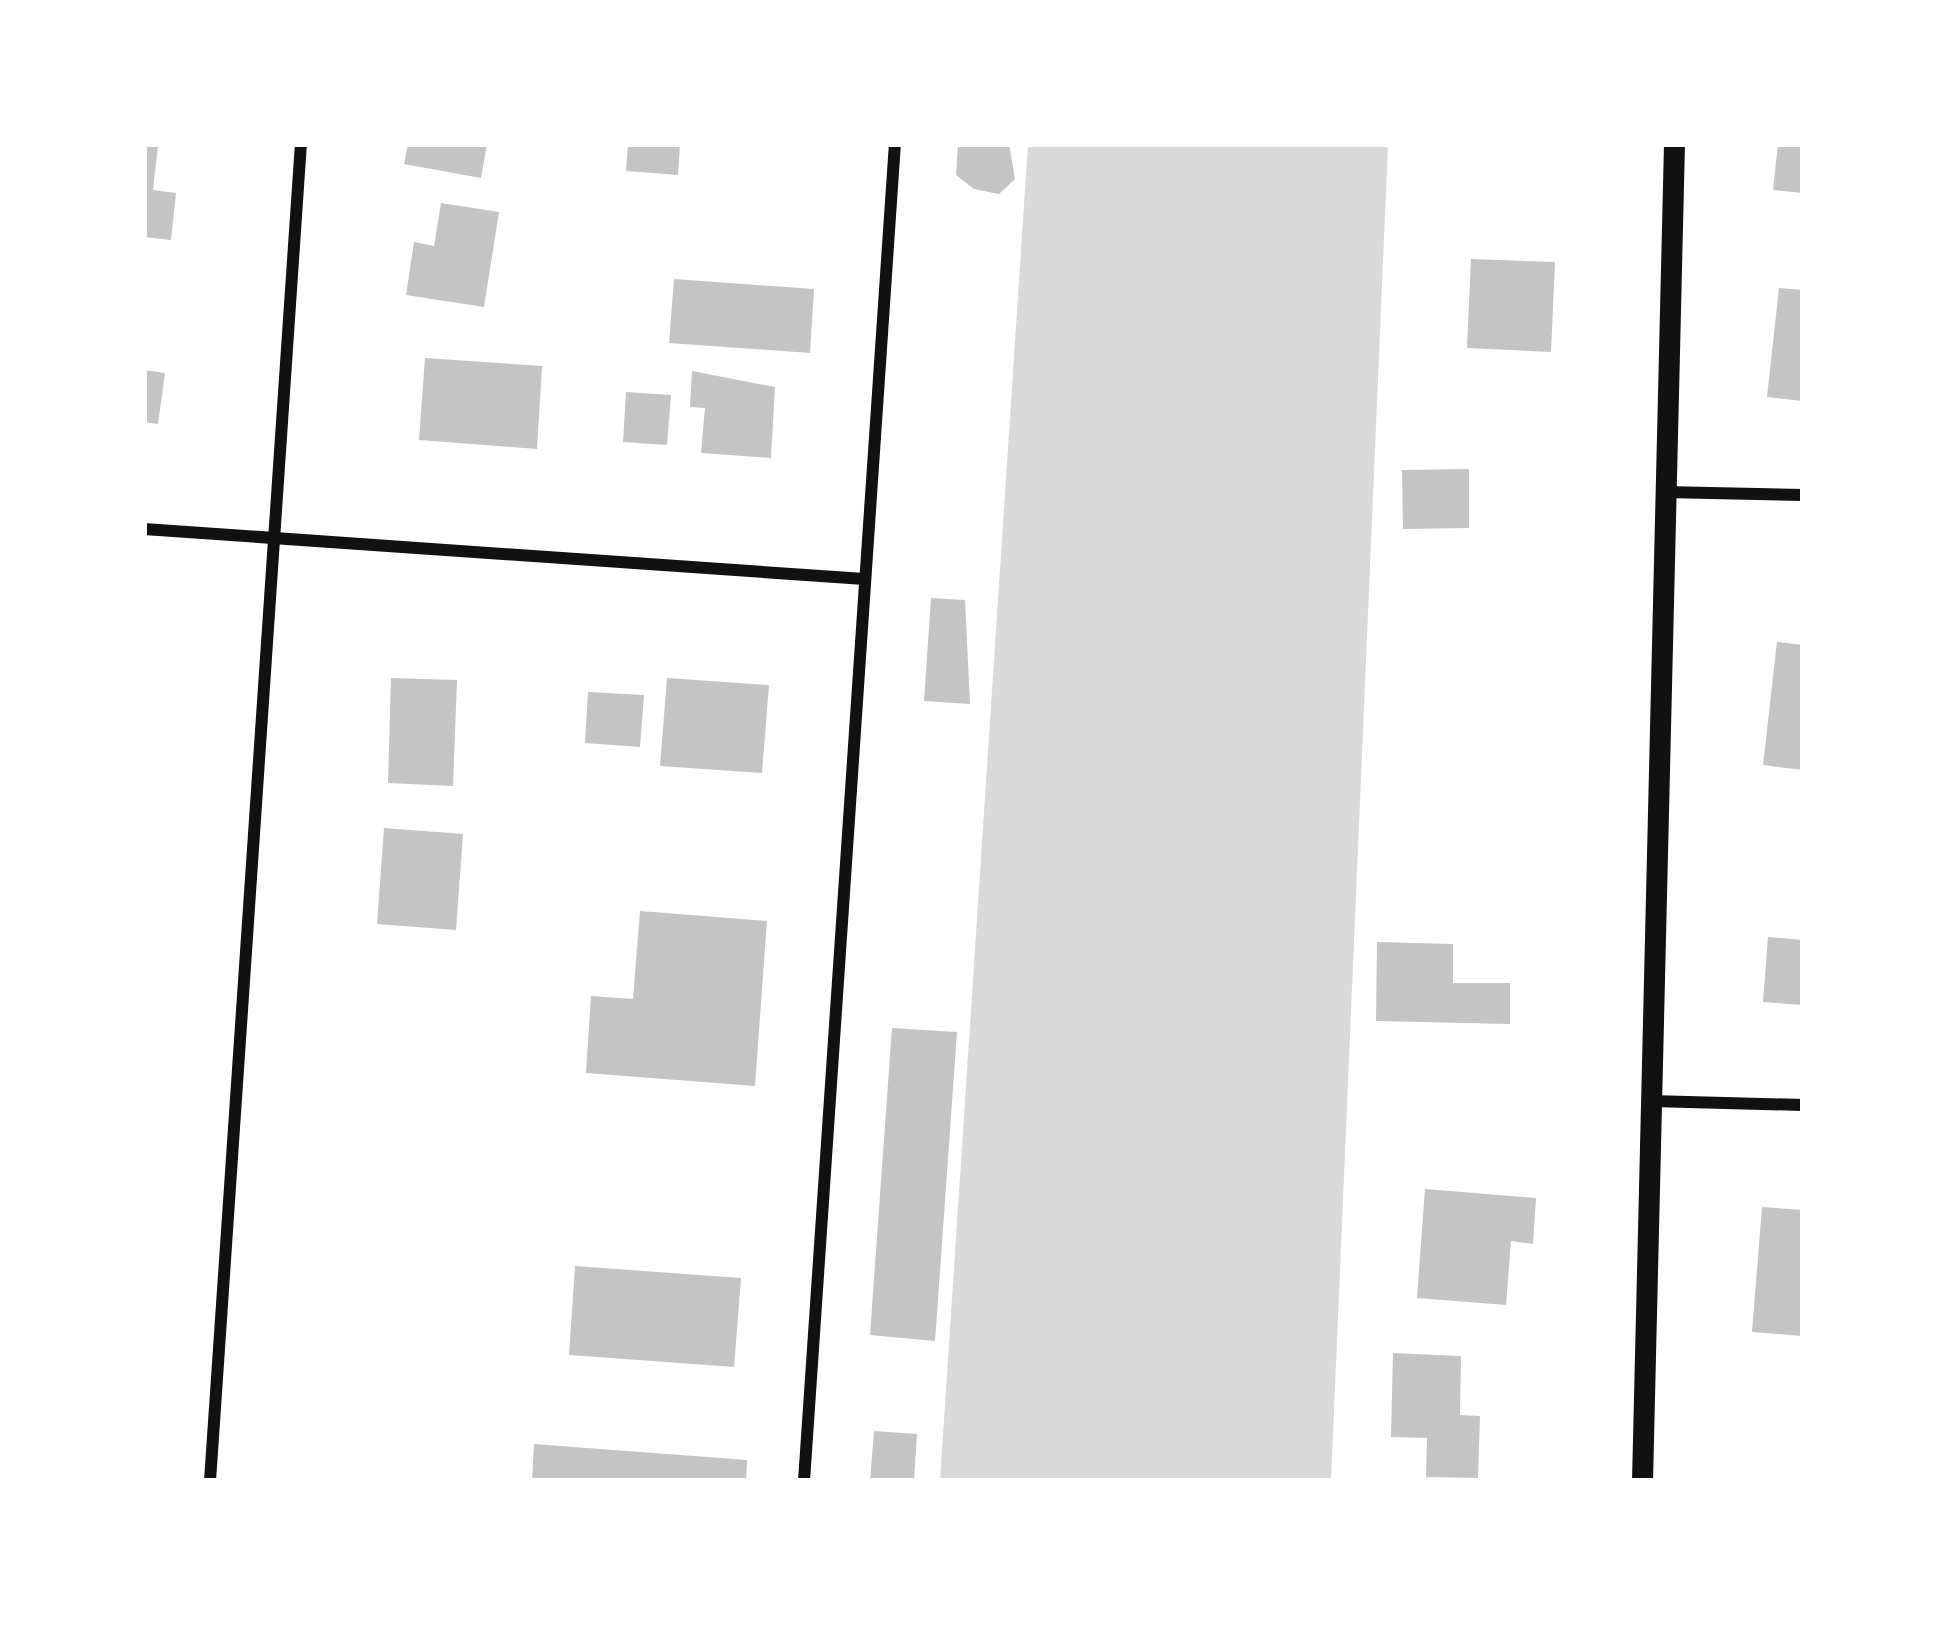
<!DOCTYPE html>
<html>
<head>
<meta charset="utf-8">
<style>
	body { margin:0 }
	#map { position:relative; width:1947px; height:1625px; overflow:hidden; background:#fff; font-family:"Archivo Narrow",sans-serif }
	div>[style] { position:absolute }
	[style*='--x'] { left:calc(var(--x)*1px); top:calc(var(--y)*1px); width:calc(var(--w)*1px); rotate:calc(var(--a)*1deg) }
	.water>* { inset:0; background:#d9d9d9 }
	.building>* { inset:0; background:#c4c4c4 }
	.minor>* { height:12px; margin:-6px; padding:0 6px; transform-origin:6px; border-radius:6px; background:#111 }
	.tertiary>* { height:21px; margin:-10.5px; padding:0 10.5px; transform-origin:10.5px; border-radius:10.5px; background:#111 }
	span { translate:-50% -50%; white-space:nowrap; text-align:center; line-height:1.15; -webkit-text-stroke:9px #fff; paint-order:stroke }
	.frame { position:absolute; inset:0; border:147px solid #fff; pointer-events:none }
</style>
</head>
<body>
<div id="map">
	<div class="water">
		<i style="clip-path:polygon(1028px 144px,1388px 144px,1331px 1481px,940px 1481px)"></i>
	</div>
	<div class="building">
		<i style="clip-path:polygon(144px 144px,158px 145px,153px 190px,176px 193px,171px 240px,144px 237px)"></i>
		<i style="clip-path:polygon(408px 144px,487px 144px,481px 178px,404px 164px)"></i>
		<i style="clip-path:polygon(628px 144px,680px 144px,678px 175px,626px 171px)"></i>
		<i style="clip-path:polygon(958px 144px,1009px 144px,1015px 179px,999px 194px,974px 189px,956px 175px)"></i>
		<i style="clip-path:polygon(1778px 144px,1803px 144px,1803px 193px,1773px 190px)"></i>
		<i style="clip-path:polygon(441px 203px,499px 212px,484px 307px,406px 295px,414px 242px,434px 246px)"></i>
		<i style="clip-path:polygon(1471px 259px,1555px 262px,1551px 352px,1467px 348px)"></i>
		<i style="clip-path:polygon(674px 279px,814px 289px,810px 353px,669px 343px)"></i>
		<i style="clip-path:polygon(1779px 288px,1803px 290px,1803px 401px,1767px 397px)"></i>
		<i style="clip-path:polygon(425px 358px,542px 366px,537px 449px,419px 440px)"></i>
		<i style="clip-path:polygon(144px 370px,165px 373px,158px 424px,144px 422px)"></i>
		<i style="clip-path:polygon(692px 371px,775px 387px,771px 458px,701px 453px,705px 408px,690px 407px)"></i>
		<i style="clip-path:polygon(626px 392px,671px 395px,667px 445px,623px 442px)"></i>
		<i style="clip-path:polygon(1469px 469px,1469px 528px,1403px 529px,1402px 470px)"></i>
		<i style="clip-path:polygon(931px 598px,965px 600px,970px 704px,924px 701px)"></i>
		<i style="clip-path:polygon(1777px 642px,1803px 645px,1803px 770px,1763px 765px)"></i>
		<i style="clip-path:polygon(391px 678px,457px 680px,453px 786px,388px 783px)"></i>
		<i style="clip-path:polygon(667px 678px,769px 685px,762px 773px,660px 766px)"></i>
		<i style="clip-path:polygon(588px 692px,644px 695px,640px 747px,585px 743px)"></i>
		<i style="clip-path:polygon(384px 828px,463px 834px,456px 930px,377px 924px)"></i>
		<i style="clip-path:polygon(640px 911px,767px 921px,755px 1086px,586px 1073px,591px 996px,633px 999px)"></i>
		<i style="clip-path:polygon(1768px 937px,1803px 940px,1803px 1005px,1763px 1002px)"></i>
		<i style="clip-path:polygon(1377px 942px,1453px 944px,1453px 983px,1510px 983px,1510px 1024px,1376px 1021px)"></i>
		<i style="clip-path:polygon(892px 1028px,957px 1032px,935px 1341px,870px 1335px)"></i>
		<i style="clip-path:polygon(1425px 1189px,1536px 1198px,1533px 1244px,1511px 1241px,1506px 1305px,1417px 1298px)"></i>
		<i style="clip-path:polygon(1762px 1207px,1803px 1210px,1803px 1336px,1752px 1332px)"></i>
		<i style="clip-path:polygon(575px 1266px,741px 1278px,734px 1367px,569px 1355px)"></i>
		<i style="clip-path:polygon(1393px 1353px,1461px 1356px,1460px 1415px,1480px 1416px,1478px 1478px,1426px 1477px,1427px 1438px,1391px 1437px)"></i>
		<i style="clip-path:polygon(874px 1431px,917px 1434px,914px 1481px,870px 1481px)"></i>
		<i style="clip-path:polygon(534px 1444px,747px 1460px,746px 1481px,532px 1481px)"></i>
	</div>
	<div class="minor">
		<i style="--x:1664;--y:492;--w:139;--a:1.2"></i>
		<i style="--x:144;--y:529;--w:722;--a:3.97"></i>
		<i style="--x:1651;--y:1101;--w:152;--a:1.5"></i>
		<i style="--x:210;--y:1481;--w:1340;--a:-86.11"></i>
		<i style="--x:804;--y:1481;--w:1340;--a:-86.11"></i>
	</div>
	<div class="tertiary">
		<i style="--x:1642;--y:1481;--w:1337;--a:-88.63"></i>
	</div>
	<div class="frame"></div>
</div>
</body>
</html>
